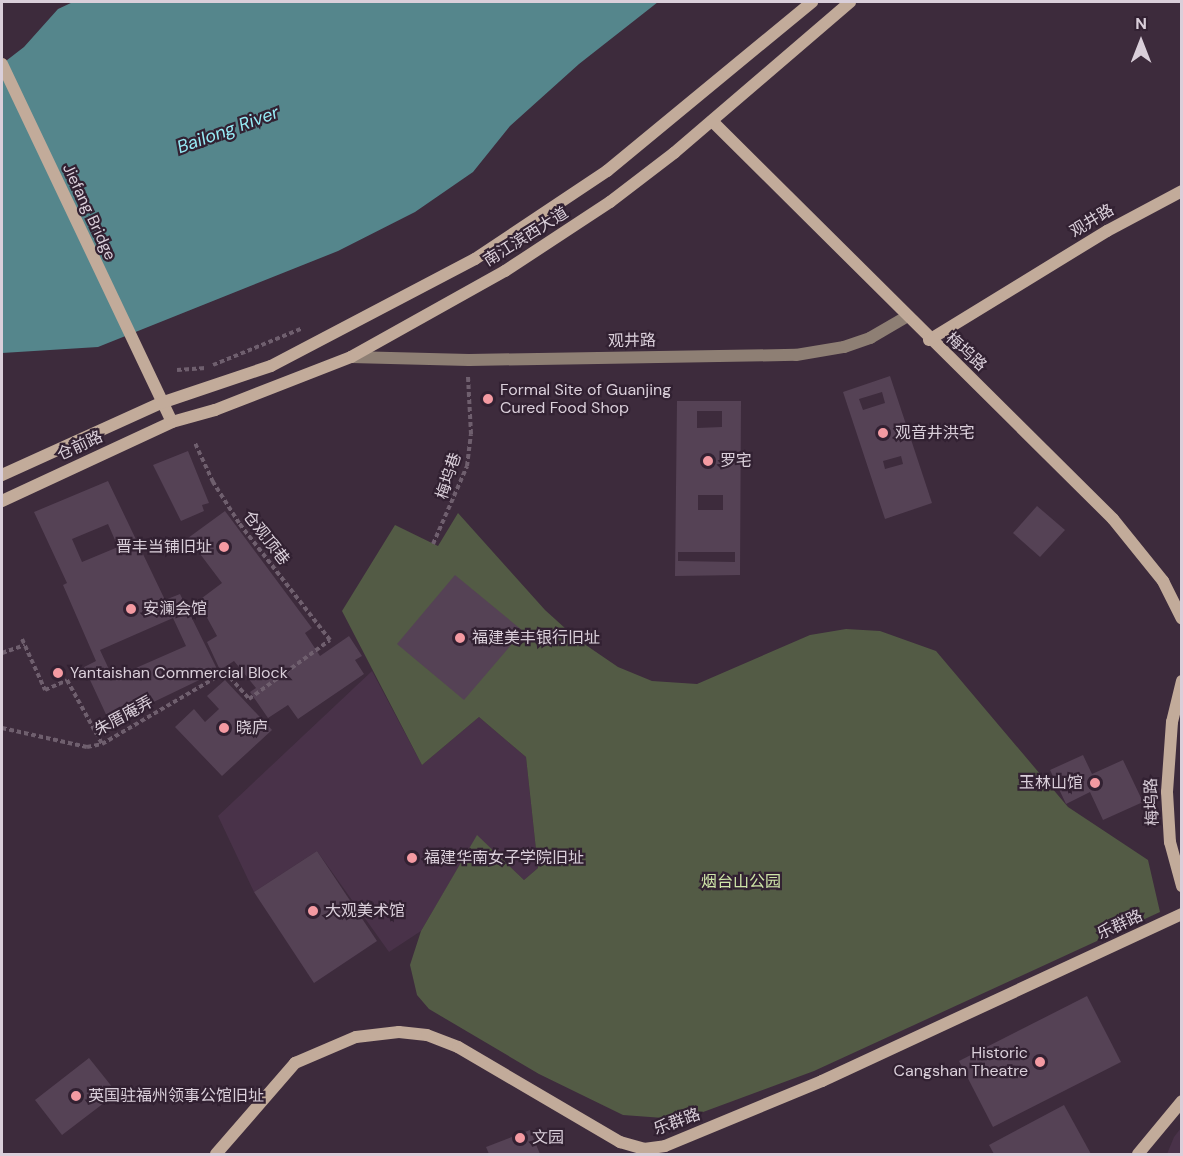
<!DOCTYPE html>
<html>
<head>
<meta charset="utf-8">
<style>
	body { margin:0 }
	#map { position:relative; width:1183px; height:1156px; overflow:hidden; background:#3d2b3c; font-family:"DM Sans","Noto Sans SC",sans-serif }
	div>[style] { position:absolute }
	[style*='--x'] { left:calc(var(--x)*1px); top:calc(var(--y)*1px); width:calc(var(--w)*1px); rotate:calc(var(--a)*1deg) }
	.built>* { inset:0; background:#493249 }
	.green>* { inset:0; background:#535b45 }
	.water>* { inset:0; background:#55868c }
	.building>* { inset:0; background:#554255 }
	.path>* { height:4px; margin-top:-2px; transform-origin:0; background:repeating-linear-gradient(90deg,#6f5f6e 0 4.5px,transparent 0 7.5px) }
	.street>* { height:12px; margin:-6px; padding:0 6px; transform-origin:6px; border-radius:6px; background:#8e7f74 }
	.secondary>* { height:12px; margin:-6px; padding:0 6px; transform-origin:6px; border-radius:6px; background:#c2ab9a }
	.dots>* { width:16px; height:16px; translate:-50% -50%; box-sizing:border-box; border:3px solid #322132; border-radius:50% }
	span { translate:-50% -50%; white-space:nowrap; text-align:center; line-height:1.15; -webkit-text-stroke:4.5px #322132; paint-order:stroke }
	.street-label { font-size:16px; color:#dacfda }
	.poi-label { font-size:16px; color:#dacfda }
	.left { translate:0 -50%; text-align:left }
	.right { translate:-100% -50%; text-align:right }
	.park-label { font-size:16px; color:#cee5a8 }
	.water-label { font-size:18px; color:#97ecf6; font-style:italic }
	.frame { position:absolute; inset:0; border:3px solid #dacfda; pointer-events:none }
	.north { position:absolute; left:1111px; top:12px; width:60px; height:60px; -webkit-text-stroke:4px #322132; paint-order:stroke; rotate:0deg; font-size:16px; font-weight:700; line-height:24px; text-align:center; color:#dacfda }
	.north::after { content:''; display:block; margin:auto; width:21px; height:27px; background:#dacfda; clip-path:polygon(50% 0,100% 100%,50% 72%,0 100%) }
</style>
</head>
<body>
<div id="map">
	<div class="built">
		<i style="clip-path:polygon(372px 671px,422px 765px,479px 717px,526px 757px,538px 868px,524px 880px,477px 836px,421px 931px,389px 952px,317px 851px,254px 892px,218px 816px)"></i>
		<i style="clip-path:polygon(1181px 1128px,1181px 1154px,1167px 1154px,1174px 1137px)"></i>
	</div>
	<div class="green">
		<i style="clip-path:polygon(458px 513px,545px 610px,577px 639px,618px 667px,652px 681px,697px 684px,810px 635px,846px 629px,880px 631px,936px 651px,1068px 807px,1148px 860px,1160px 912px,814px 1071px,695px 1115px,677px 1119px,623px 1115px,539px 1074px,429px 1009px,417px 995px,410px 965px,421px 931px,477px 835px,524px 880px,538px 868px,526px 757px,479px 717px,422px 765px,342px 611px,395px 525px,438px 546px)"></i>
	</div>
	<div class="water">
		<i style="clip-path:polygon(73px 2px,658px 2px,579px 64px,510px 126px,473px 172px,415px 212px,338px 251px,98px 347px,2px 353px,2px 64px,24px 47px,58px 9px)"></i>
	</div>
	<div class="building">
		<i style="clip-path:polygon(evenodd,890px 376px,932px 503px,885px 519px,843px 392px,890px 376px,882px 392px,885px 403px,863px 410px,859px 399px,882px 392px,890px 376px,901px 456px,903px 464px,885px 469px,883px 461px,901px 456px)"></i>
		<i style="clip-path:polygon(evenodd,677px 401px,741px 401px,740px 575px,675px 576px,677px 401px,697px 411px,722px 411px,722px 427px,697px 428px,697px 411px,677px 401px,698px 495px,723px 495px,723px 510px,698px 510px,698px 495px,677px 401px,678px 552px,735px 552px,735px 562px,678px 561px,678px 552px)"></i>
		<i style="clip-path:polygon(188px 451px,209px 503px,202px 505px,204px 511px,181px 521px,153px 465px)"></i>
		<i style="clip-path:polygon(evenodd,108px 481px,165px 600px,180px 594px,218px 671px,110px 723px,84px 667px,96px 661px,63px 585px,67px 583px,34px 512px,108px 481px,108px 524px,118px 547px,82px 562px,72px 539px,108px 524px,108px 481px,173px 618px,186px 646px,113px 678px,100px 650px,173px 618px)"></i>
		<i style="clip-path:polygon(1037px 506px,1065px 530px,1040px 557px,1013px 533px)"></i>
		<i style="clip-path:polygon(225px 511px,312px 628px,305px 633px,320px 656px,349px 636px,362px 656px,355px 660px,364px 674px,298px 719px,288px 705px,268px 718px,250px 692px,256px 688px,234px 661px,220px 670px,207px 642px,217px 636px,198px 601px,222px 583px,188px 538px)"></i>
		<i style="clip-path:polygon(455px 575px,523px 631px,464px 700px,397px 644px)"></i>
		<i style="clip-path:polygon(225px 680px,272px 730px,222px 776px,175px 727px,194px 709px,205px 722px,219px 709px,207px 696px)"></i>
		<i style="clip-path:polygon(1083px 755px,1092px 774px,1123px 760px,1143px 802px,1103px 820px,1090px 792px,1066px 804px,1050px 770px)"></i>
		<i style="clip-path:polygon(317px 851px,377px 941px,314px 983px,254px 892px)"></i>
		<i style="clip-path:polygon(1087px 996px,1121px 1062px,993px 1127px,959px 1061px)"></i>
		<i style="clip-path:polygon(89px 1058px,117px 1093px,62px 1135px,35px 1100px)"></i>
		<i style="clip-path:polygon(1064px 1105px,1091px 1154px,994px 1154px,989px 1145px)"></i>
		<i style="clip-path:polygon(530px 1130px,540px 1154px,489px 1154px,486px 1147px)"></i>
	</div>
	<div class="path">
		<i style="--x:213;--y:365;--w:97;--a:-22.3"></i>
		<i style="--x:177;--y:370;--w:29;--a:-4"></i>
		<i style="--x:433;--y:544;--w:85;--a:-66.4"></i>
		<i style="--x:467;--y:466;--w:32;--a:-83"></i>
		<i style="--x:471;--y:434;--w:58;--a:-93"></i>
		<i style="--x:22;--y:639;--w:56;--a:65.7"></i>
		<i style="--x:45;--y:690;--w:24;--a:-24"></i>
		<i style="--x:67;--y:680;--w:73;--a:61.3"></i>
		<i style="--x:2;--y:653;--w:24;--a:-19"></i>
		<i style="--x:2;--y:728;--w:87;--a:12.6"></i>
		<i style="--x:87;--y:747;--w:15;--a:-11"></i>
		<i style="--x:102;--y:744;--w:143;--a:-30.3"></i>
		<i style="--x:225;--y:672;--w:36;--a:48"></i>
		<i style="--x:249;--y:699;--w:100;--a:-36.1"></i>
		<i style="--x:330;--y:640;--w:148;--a:-127.9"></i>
		<i style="--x:239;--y:523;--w:49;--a:-122.4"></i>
		<i style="--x:213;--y:482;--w:43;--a:-114.8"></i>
	</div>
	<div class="street">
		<i style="--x:351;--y:357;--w:118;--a:1.5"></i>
		<i style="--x:469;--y:360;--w:327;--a:-0.9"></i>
		<i style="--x:796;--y:355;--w:49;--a:-9.5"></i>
		<i style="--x:844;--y:347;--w:28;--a:-19"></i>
		<i style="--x:870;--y:338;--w:42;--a:-30.3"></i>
	</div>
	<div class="secondary">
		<i style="--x:2;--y:64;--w:396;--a:64.6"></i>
		<i style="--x:712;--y:121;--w:565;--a:44.78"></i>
		<i style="--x:1113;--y:519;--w:80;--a:51.1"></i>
		<i style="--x:1163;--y:581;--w:42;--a:63.4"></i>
		<i style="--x:929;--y:340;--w:209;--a:-31.5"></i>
		<i style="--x:1107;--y:231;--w:85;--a:-28.1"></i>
		<i style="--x:2;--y:475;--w:175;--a:-24.4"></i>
		<i style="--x:161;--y:403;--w:116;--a:-18.6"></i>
		<i style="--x:271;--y:366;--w:230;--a:-27.7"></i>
		<i style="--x:475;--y:259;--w:159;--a:-33.7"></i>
		<i style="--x:607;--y:171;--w:266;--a:-39.5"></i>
		<i style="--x:2;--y:501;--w:187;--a:-24.9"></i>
		<i style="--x:172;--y:422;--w:45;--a:-15.6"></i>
		<i style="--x:215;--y:410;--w:146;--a:-21.3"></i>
		<i style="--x:351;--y:357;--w:176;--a:-29.2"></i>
		<i style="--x:505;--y:271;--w:126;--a:-33.3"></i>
		<i style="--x:610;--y:202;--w:81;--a:-37.4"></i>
		<i style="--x:674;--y:153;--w:232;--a:-40.6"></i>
		<i style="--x:1182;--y:681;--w:42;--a:103.7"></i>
		<i style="--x:1172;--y:722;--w:70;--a:94.1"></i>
		<i style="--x:1167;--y:792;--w:50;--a:86.6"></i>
		<i style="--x:1170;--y:842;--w:46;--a:74.7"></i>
		<i style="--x:216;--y:1154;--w:121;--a:-49"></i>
		<i style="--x:295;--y:1063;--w:66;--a:-23.1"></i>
		<i style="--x:356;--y:1037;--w:43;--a:-6.6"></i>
		<i style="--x:399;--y:1032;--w:28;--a:6"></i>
		<i style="--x:427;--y:1035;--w:33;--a:21"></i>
		<i style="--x:458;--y:1047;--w:188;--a:30.4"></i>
		<i style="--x:620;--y:1142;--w:25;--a:16"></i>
		<i style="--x:644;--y:1149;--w:21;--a:-8"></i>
		<i style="--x:665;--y:1146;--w:170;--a:-22.5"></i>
		<i style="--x:822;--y:1081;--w:397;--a:-24.9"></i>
		<i style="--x:1138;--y:1154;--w:69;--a:-50.3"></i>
	</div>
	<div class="dots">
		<i style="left:488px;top:399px;background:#f49aa2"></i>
		<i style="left:883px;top:433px;background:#f49aa2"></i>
		<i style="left:708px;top:461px;background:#f49aa2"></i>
		<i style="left:224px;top:547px;background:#f49aa2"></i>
		<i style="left:131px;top:609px;background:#f49aa2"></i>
		<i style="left:460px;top:638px;background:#f49aa2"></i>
		<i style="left:58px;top:673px;background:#f49aa2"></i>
		<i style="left:224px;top:728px;background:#f49aa2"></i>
		<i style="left:1095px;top:783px;background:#f49aa2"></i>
		<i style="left:412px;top:858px;background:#f49aa2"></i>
		<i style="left:313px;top:911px;background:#f49aa2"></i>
		<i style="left:1040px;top:1062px;background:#f49aa2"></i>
		<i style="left:76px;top:1096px;background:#f49aa2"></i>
		<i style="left:520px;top:1138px;background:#f49aa2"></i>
	</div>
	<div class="street-label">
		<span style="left:89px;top:212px;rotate:65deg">Jiefang Bridge</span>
		<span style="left:1092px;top:221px;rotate:-31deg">观井路</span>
		<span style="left:526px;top:237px;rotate:-32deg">南江滨西大道</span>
		<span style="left:632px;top:341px;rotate:-1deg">观井路</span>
		<span style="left:966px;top:352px;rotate:42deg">梅坞路</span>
		<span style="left:80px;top:446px;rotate:-25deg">仓前路</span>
		<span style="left:449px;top:476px;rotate:-72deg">梅坞巷</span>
		<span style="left:266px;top:538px;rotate:52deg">仓观顶巷</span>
		<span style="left:124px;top:716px;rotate:-29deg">朱厝庵弄</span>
		<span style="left:1152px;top:802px;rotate:-92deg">梅坞路</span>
		<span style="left:1120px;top:925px;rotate:-25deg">乐群路</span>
		<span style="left:677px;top:1122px;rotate:-20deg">乐群路</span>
	</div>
	<div class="poi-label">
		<span class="left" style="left:500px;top:399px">Formal Site of Guanjing<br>Cured Food Shop</span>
		<span class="left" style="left:895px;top:433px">观音井洪宅</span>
		<span class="left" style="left:720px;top:461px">罗宅</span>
		<span class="right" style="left:212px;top:547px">晋丰当铺旧址</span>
		<span class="left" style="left:143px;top:609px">安澜会馆</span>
		<span class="left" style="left:472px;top:638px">福建美丰银行旧址</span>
		<span class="left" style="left:70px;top:673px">Yantaishan Commercial Block</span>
		<span class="left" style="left:236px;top:728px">晓庐</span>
		<span class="right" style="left:1083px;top:783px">玉林山馆</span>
		<span class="left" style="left:424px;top:858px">福建华南女子学院旧址</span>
		<span class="left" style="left:325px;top:911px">大观美术馆</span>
		<span class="right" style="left:1028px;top:1062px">Historic<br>Cangshan Theatre</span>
		<span class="left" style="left:88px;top:1096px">英国驻福州领事公馆旧址</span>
		<span class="left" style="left:532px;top:1138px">文园</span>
	</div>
	<div class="park-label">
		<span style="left:741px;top:882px">烟台山公园</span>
	</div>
	<div class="water-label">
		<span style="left:228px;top:130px;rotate:-20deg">Bailong River</span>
	</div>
	<div class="frame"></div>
	<div class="north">N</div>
</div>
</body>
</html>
